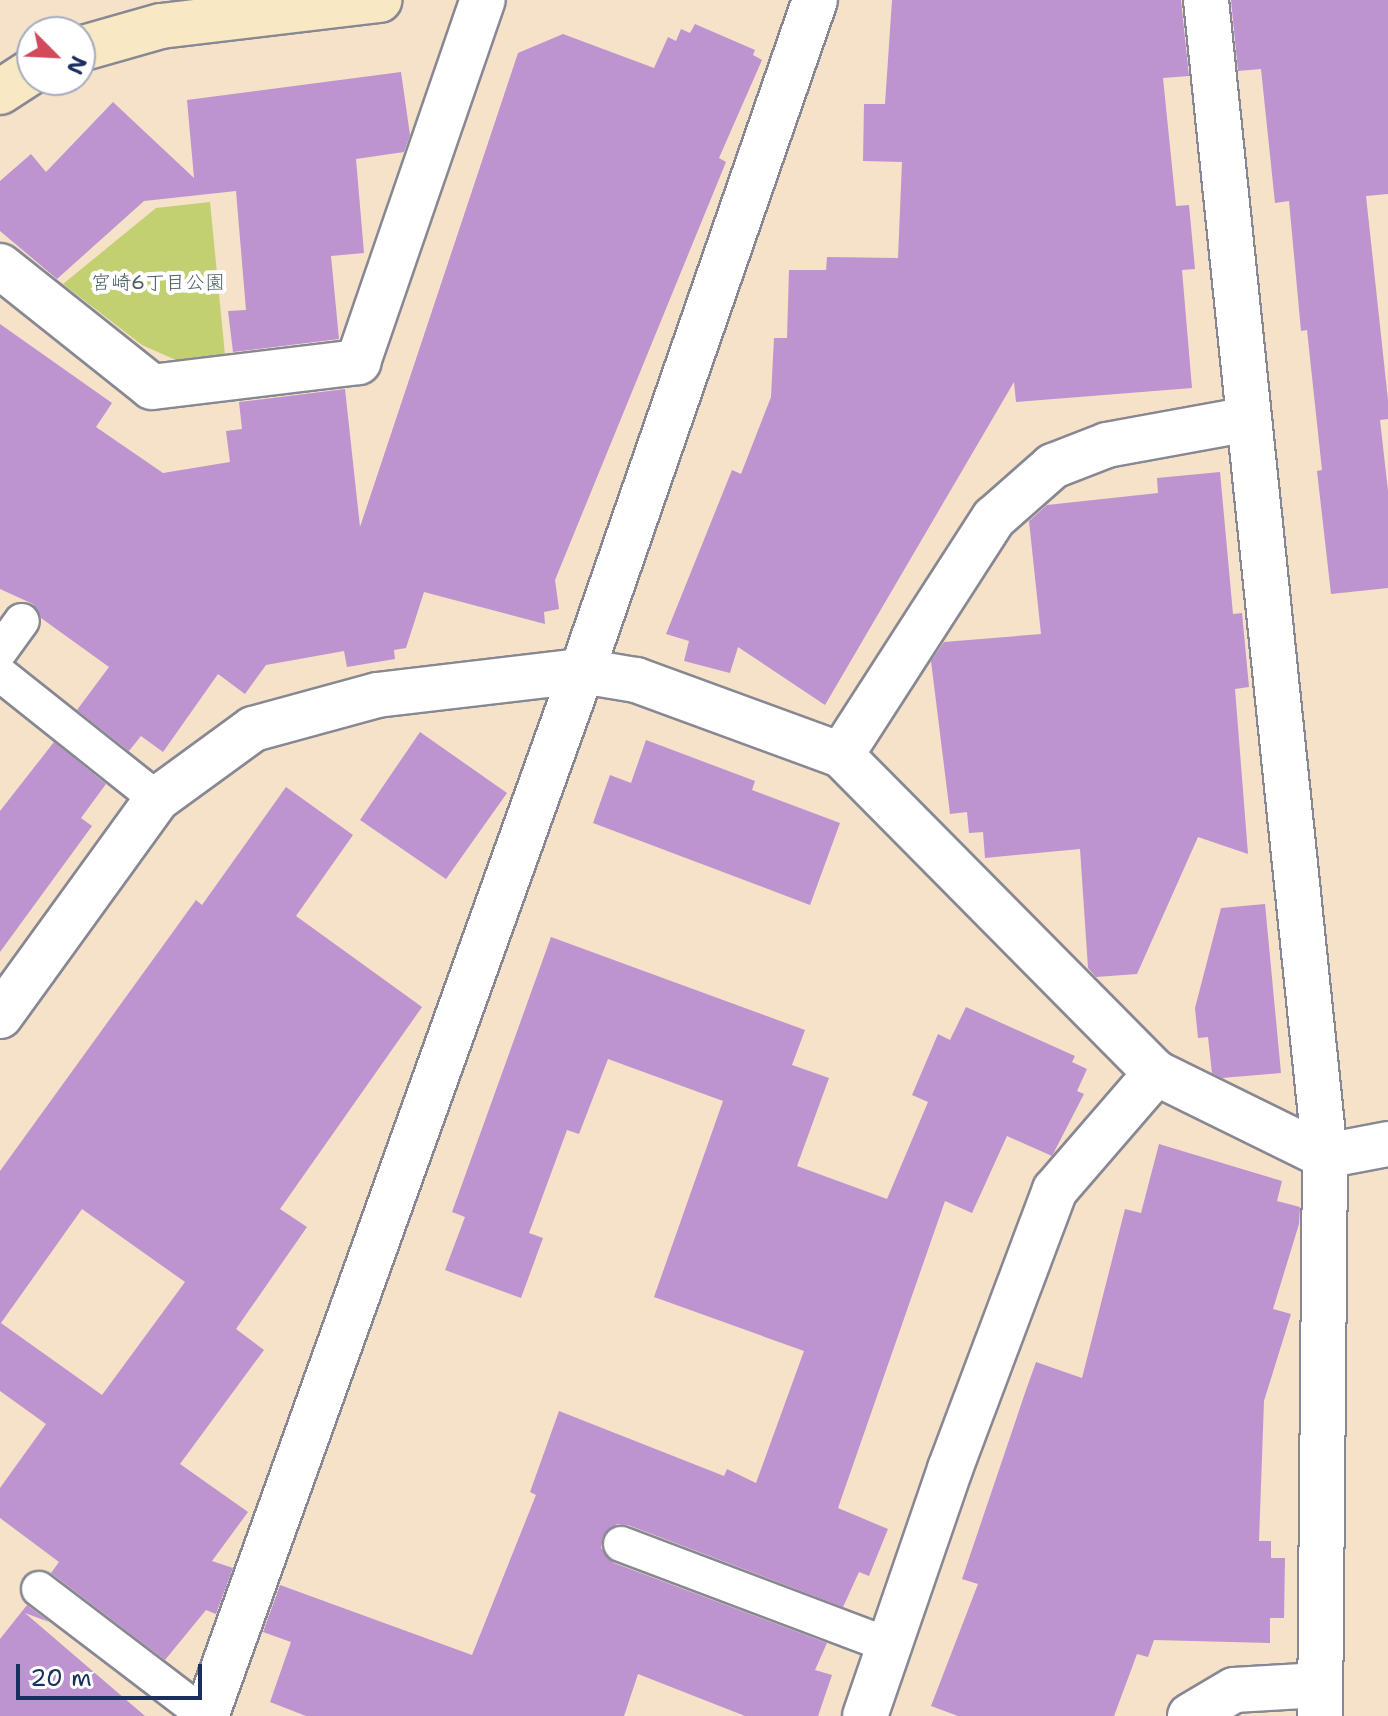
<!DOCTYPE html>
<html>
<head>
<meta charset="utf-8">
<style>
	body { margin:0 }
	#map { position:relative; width:1388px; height:1716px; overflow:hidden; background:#f6e1c9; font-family:"Shantell Sans","Klee One",sans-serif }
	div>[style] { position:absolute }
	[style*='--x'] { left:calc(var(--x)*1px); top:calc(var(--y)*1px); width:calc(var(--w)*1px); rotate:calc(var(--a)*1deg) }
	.green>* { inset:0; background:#c2d072 }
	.building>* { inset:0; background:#bd94cf }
	.roads { filter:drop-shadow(2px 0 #888894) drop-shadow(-2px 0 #888894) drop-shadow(0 2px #888894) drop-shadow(0 -2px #888894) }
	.lane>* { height:34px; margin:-17px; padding:0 17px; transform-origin:17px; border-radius:17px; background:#fff }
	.street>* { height:44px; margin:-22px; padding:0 22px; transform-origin:22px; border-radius:22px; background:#fff }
	.secondary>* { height:44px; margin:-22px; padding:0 22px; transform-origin:22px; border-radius:22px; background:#f8e8c3 }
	span { translate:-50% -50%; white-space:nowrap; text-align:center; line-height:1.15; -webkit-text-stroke:8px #fff; paint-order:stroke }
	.park-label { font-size:20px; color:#4d5f64 }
	.north { position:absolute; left:16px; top:16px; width:80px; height:80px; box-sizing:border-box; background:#fff; border:2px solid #a4acbf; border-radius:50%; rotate:114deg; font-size:22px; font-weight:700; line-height:32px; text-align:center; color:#1b2f5e }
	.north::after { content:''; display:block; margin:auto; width:28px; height:36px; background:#d1495b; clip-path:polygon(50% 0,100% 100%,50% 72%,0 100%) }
	.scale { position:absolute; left:16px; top:1664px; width:186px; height:36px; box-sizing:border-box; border:4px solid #1b2f5e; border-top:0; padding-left:10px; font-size:24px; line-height:28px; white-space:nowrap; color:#1b2f5e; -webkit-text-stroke:6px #fff; paint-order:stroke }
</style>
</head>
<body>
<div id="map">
	<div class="green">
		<i style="clip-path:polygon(210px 202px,225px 355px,178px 361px,142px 345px,63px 284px,156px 208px)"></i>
	</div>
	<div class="building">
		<i style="clip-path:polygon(892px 0,1181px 0,1189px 76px,1163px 78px,1176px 206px,1189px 205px,1195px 269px,1182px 270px,1192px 388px,1016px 402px,1014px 382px,825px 705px,738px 647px,730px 673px,684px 661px,689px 641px,666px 634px,732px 470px,741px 474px,771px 397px,774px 338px,787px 338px,789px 270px,826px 270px,827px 257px,898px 258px,902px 162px,863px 161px,864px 104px,885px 104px)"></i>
		<i style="clip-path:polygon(1231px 0,1388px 0,1388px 194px,1366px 196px,1388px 400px,1388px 419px,1380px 420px,1388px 491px,1388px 588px,1331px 594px,1317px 471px,1322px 470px,1307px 330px,1301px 331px,1289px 201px,1275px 203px,1261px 69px,1238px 71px)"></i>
		<i style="clip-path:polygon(695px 24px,755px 50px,753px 55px,762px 60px,719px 158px,726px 162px,555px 580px,559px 609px,544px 612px,545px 624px,424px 592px,406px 648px,394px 650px,395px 659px,347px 667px,344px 651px,266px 665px,245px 694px,218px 674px,163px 752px,141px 736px,129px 751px,77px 710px,109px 667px,41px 618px,33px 604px,0 589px,0 324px,112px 403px,96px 427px,163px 473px,230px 462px,226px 431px,242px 429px,239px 402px,345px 389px,360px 527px,518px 53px,563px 34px,654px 68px,668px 37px,676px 41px,681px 29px,690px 33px)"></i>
		<i style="clip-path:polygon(401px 72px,410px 135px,404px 152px,356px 159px,364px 253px,331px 256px,339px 339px,233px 352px,228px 311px,246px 310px,236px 191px,144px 201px,57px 279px,0 231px,0 181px,31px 154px,46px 172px,113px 102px,194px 178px,187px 100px)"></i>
		<i style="clip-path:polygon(1220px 472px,1233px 614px,1242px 613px,1249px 687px,1235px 689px,1248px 854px,1198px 837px,1137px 974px,1096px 977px,1088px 968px,1080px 849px,985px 858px,983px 832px,969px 833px,967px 812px,950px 814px,931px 661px,944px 642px,1041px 634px,1029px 521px,1047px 505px,1158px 493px,1157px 478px)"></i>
		<i style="clip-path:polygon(420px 732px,507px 793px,446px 879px,360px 820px)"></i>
		<i style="clip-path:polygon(646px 740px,755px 781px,752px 790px,840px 823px,810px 905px,593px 823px,610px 775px,631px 783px)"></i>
		<i style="clip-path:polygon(54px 742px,106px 784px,81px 818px,92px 826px,0 952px,0 811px)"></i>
		<i style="clip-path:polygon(evenodd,286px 787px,353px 835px,296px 916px,422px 1007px,280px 1209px,307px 1227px,236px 1329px,264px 1350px,180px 1464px,248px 1512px,212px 1561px,233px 1568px,216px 1614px,206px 1610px,165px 1660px,51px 1573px,59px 1562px,0 1518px,0 1488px,46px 1424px,0 1391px,0 1171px,196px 900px,202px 905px,286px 787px,82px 1209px,185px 1282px,102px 1395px,1px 1323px,82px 1209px)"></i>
		<i style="clip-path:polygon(1265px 904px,1281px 1073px,1222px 1078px,1212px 1073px,1208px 1037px,1198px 1038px,1195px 1008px,1221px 908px)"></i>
		<i style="clip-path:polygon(551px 937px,805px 1030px,792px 1065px,829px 1078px,797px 1166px,887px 1199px,928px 1102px,912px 1095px,938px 1034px,950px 1040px,966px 1007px,1075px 1056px,1072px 1062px,1087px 1069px,1077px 1091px,1084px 1094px,1052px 1156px,1007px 1136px,972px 1213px,945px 1201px,838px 1508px,888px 1529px,869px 1576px,859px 1572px,843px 1607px,628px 1525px,617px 1524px,603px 1536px,601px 1548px,614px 1563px,827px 1643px,815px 1670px,832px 1675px,818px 1716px,745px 1716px,638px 1674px,624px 1716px,306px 1716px,270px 1702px,291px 1642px,263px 1632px,280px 1585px,472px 1655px,536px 1495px,530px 1492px,559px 1411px,724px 1476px,727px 1469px,756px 1483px,804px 1351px,654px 1297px,723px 1101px,608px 1059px,579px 1134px,567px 1130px,529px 1233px,543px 1238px,521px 1298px,445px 1270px,465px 1217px,452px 1212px)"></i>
		<i style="clip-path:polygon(1159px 1144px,1282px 1181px,1277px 1201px,1300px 1207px,1299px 1224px,1273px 1309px,1291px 1314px,1264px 1401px,1259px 1541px,1271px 1541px,1271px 1558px,1285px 1558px,1284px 1618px,1270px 1618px,1270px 1643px,1154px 1640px,1148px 1657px,1137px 1654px,1114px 1716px,958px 1716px,931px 1706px,978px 1584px,962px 1579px,1026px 1390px,1036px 1362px,1082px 1378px,1125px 1209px,1141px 1213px)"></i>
		<i style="clip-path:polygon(27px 1605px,49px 1622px,25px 1613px,145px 1716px,0 1716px,0 1639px)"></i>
	</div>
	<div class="roads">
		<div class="lane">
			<i style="--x:0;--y:651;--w:37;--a:-54"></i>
			<i style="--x:0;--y:674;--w:201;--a:38.5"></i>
			<i style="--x:621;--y:1544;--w:289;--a:20.7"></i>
			<i style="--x:39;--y:1589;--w:210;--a:37.3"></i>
		</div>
		<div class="street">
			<i style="--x:1206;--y:0;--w:1162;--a:84.12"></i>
			<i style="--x:1325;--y:1156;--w:560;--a:90.51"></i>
			<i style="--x:0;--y:266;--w:194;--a:38.5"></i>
			<i style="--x:152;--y:387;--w:208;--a:-6.9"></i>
			<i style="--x:358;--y:362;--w:383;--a:-71"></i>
			<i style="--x:841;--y:755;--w:282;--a:-57.2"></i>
			<i style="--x:994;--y:518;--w:79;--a:-41.4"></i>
			<i style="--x:1053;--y:466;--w:58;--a:-21.3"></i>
			<i style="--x:1107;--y:445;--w:144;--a:-10.4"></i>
			<i style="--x:0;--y:1016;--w:268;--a:-54.1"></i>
			<i style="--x:157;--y:799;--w:119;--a:-36.1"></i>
			<i style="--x:253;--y:729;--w:129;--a:-15.3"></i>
			<i style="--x:377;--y:695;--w:206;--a:-6.7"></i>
			<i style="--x:582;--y:671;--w:55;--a:9.5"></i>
			<i style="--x:636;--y:680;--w:218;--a:20.1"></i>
			<i style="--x:841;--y:755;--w:448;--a:45.3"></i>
			<i style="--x:1156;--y:1073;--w:188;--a:26.2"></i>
			<i style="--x:1325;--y:1156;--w:64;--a:-10.8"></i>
			<i style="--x:206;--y:1716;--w:1111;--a:-70.21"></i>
			<i style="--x:582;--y:671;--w:710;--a:-70.85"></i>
			<i style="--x:865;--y:1716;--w:261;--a:-71"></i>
			<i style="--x:950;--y:1469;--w:298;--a:-69.4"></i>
			<i style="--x:1055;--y:1190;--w:155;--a:-49.2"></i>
			<i style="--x:1190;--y:1716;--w:51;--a:-30.6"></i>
			<i style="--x:1234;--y:1690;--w:86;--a:-3.3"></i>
		</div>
		<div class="secondary">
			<i style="--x:80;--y:49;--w:84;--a:-15.9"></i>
			<i style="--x:161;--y:26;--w:220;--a:-6.8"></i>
			<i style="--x:0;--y:92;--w:38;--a:-33"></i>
		</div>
	</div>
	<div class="park-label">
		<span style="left:158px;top:282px">宮崎6丁目公園</span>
	</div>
	<div class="north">N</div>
	<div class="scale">20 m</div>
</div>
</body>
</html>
